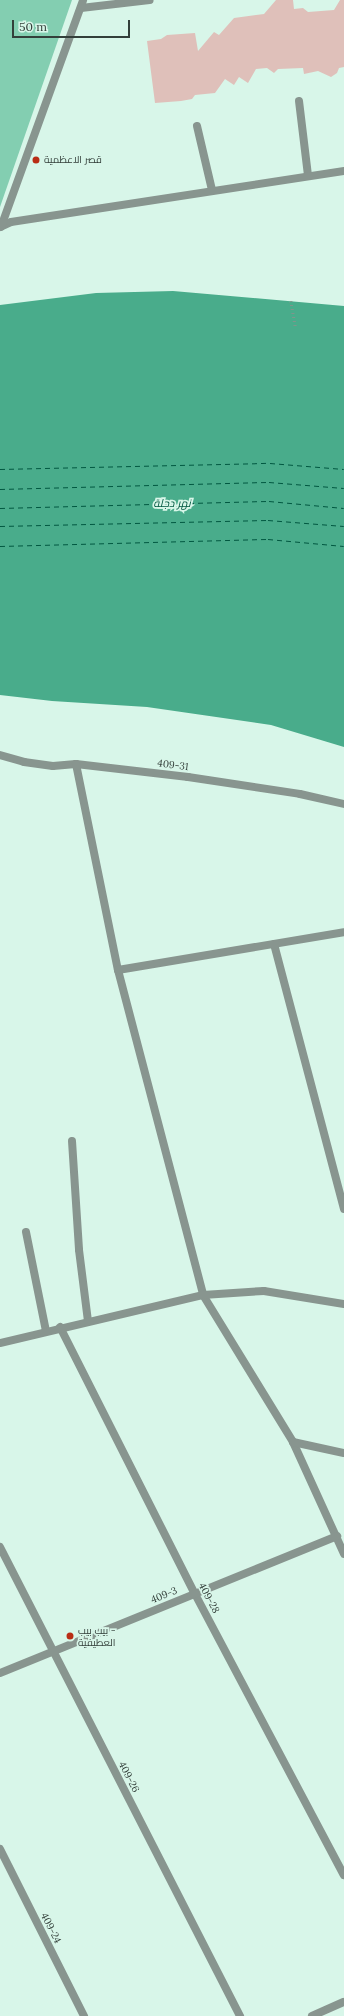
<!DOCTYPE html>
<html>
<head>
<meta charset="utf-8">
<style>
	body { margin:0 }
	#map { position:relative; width:344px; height:2016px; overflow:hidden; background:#d8f6e9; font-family:Lora,Cairo,serif }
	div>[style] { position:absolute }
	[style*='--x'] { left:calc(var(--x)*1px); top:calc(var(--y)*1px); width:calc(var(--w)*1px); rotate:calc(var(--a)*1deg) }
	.green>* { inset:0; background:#83ceb1 }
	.water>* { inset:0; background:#49ac8b }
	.ferry>* { height:1px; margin-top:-0.5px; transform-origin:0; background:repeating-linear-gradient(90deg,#005740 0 5px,transparent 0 9px) }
	.building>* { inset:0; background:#dfc0ba }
	.path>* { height:2.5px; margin-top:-1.25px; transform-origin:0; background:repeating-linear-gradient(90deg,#80958c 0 1px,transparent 0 4px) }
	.lane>* { height:8px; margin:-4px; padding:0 4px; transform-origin:4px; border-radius:4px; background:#88958f }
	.street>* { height:8px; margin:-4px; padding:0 4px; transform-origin:4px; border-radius:4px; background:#88958f }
	.dots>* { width:11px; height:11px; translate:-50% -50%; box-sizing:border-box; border:2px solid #d8f6e9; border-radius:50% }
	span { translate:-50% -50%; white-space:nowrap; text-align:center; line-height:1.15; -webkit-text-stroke:3.5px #d8f6e9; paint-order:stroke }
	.poi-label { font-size:10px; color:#333f3a }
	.left { translate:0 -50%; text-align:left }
	.street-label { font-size:10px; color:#333f3a }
	.water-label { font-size:11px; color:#005740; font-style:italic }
	.scale { position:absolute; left:12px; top:20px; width:118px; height:18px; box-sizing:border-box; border:2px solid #333f3a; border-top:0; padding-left:5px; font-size:12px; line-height:14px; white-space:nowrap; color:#333f3a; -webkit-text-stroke:3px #d8f6e9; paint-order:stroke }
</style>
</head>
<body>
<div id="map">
	<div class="green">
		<i style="clip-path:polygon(0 0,72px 0,0 207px)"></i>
	</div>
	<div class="water">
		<i style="clip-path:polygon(173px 291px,344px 306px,344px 747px,271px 725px,147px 707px,52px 701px,0 695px,0 305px,96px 293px)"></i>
	</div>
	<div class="ferry">
		<i style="--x:0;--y:469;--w:270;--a:-1.3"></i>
		<i style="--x:270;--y:463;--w:74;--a:4.6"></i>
		<i style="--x:0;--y:489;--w:269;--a:-1.5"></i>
		<i style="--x:269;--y:482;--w:75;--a:4.6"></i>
		<i style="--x:0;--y:508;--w:269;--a:-1.5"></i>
		<i style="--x:269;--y:501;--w:75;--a:5.3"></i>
		<i style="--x:0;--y:526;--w:268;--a:-1.3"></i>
		<i style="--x:268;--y:520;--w:76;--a:4.5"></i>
		<i style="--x:0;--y:546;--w:268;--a:-1.5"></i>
		<i style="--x:268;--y:539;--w:76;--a:5.3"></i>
	</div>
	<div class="building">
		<i style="clip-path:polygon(276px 0,293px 0,294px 9px,303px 8px,308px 12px,334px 10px,340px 0,344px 0,344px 67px,339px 68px,337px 73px,331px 77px,318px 71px,304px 74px,303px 68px,278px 69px,274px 73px,267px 68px,256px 69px,248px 83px,239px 77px,234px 85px,225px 79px,215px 93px,195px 95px,192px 99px,181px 101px,155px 103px,147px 41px,161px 39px,167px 35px,195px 33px,198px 51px,214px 32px,219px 35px,234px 18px,264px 14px)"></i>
	</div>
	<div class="path">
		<i style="--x:291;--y:301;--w:27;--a:80"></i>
	</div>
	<div class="lane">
		<i style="--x:81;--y:8;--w:69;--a:-6.6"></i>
		<i style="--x:299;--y:101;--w:75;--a:83.1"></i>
		<i style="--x:197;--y:126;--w:66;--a:76.8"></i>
		<i style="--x:0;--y:227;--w:12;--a:-24"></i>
		<i style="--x:11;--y:222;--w:337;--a:-8.7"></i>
		<i style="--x:72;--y:1141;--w:109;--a:86.3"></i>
		<i style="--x:79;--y:1250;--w:72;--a:82.8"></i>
		<i style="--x:26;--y:1232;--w:101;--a:78.6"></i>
	</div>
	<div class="street">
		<i style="--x:1;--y:227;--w:241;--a:-70.1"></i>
		<i style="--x:0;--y:755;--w:25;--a:16"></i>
		<i style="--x:24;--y:762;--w:29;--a:8"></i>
		<i style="--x:53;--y:766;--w:23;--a:-5"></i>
		<i style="--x:76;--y:764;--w:113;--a:6.6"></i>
		<i style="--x:188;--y:777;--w:113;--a:8.6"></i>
		<i style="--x:300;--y:794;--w:45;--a:12.8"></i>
		<i style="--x:76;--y:764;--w:210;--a:78.5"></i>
		<i style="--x:118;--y:970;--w:336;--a:75.3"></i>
		<i style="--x:203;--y:1295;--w:172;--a:58.5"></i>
		<i style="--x:293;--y:1442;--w:123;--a:65.5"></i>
		<i style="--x:274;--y:944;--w:274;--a:75.2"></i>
		<i style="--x:118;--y:970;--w:229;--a:-9.5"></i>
		<i style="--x:60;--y:1327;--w:299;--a:63.2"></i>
		<i style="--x:195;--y:1594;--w:318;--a:62.1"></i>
		<i style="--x:0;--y:1343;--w:209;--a:-13.3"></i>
		<i style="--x:203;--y:1295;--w:61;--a:-3.8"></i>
		<i style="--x:264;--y:1291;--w:81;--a:9.2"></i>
		<i style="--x:293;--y:1442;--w:52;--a:12.2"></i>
		<i style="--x:0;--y:1547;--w:527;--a:62.9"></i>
		<i style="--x:0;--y:1673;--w:364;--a:-22.1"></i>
		<i style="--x:0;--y:1849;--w:187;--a:63.3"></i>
		<i style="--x:312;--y:2016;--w:35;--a:-24"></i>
	</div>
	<div class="dots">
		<i style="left:36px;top:160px;background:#b92d15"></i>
		<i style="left:70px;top:1636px;background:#b92d15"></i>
	</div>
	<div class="poi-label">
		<span class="left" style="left:44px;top:160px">قصر الاعظمية</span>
		<span class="left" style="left:78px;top:1636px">بيب بيب -<br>العطيفية</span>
	</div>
	<div class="street-label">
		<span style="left:173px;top:765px;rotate:7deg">409-31</span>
		<span style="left:164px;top:1595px;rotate:-22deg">409-3</span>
		<span style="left:209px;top:1598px;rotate:62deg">409-28</span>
		<span style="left:129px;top:1777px;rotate:63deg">409-26</span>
		<span style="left:51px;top:1928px;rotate:63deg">409-24</span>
	</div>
	<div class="water-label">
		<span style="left:172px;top:503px">نهر دجلة</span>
	</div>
	<div class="scale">50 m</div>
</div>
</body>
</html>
